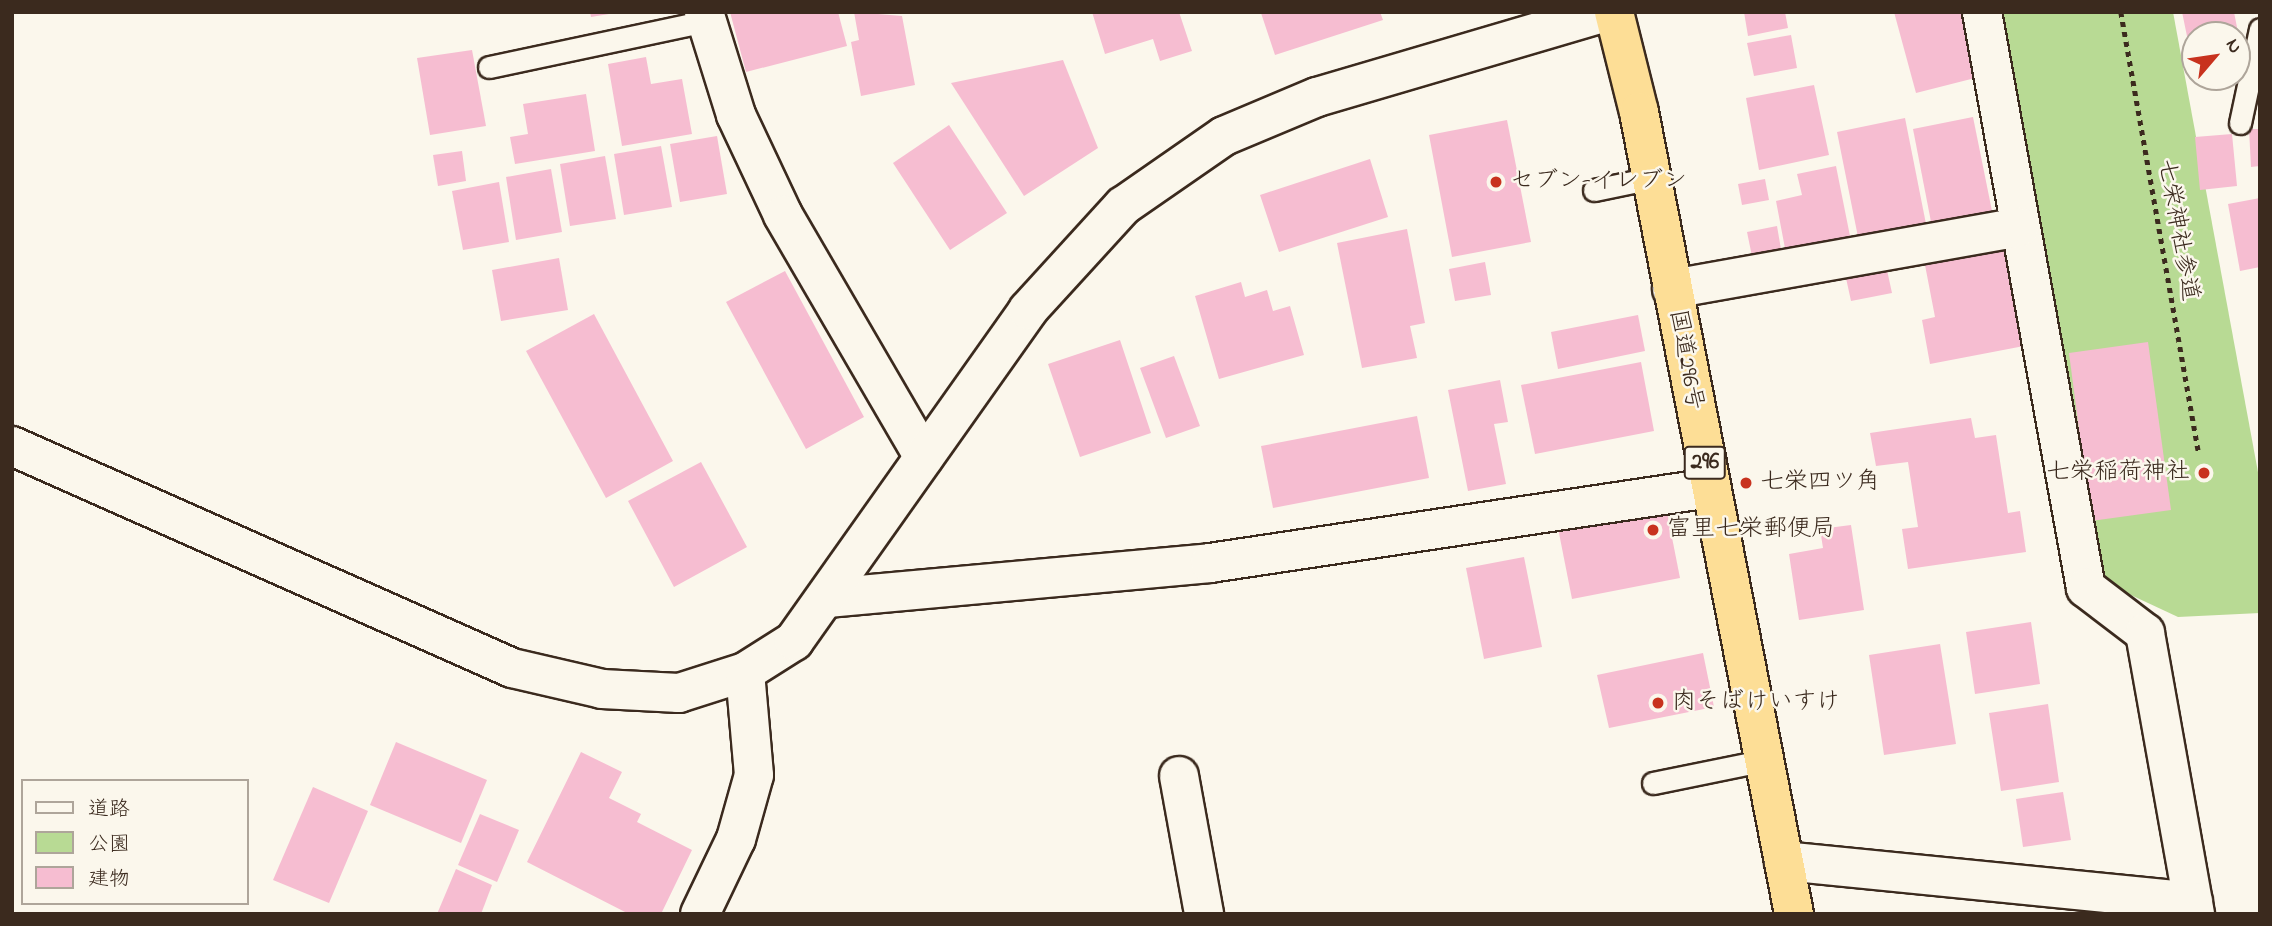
<!DOCTYPE html>
<html>
<head>
<meta charset="utf-8">
<style>
	body { margin:0 }
	#map { position:relative; width:2272px; height:926px; overflow:hidden; background:#fbf7ec; font-family:"Indie Flower","Klee One",sans-serif }
	div>[style] { position:absolute }
	[style*='--x'] { left:calc(var(--x)*1px); top:calc(var(--y)*1px); width:calc(var(--w)*1px); rotate:calc(var(--a)*1deg) }
	.green>* { inset:0; background:#b8da94 }
	.building>* { inset:0; background:#f6bdd1 }
	.path>* { height:4.5px; margin-top:-2.25px; transform-origin:0; background:repeating-linear-gradient(90deg,#3b2a1e 0 5px,transparent 0 10px) }
	.roads { filter:drop-shadow(2px 0 #3b2a1e) drop-shadow(-2px 0 #3b2a1e) drop-shadow(0 2px #3b2a1e) drop-shadow(0 -2px #3b2a1e) }
	.lane>* { height:21px; margin:-10.5px; padding:0 10.5px; transform-origin:10.5px; border-radius:10.5px; background:#fbf7ec }
	.street>* { height:38px; margin:-19px; padding:0 19px; transform-origin:19px; border-radius:19px; background:#fbf7ec }
	.secondary>* { height:38px; margin:-19px; padding:0 19px; transform-origin:19px; border-radius:19px; background:#fbf7ec }
	.highway>* { height:38px; margin:-19px; padding:0 19px; transform-origin:19px; border-radius:19px; background:#fdde96 }
	.dots>* { width:19px; height:19px; translate:-50% -50%; box-sizing:border-box; border:4px solid #fbf7ec; border-radius:50% }
	span { translate:-50% -50%; white-space:nowrap; text-align:center; line-height:1.15; -webkit-text-stroke:5px #fbf7ec; paint-order:stroke }
	.shield-label span { padding:2px 5px; background:#fbf7ec; border:2px solid; border-radius:5px; -webkit-text-stroke-width:0 }
	.shield-label { font-size:23px; color:#3b2a1e; font-weight:700 }
	.poi-label { font-size:24px; color:#3b2a1e }
	.left { translate:0 -50%; text-align:left }
	.right { translate:-100% -50%; text-align:right }
	.street-label { font-size:24px; color:#3b2a1e }
	.frame { position:absolute; inset:0; border:14px solid #3b2a1e; pointer-events:none }
	.legend { position:absolute; left:21px; top:779px; width:228px; height:126px; box-sizing:border-box; background:#fbf7ec; border:2px solid #aea59a; margin:0; padding:9px 12px; list-style:none; font-size:21px; color:#3b2a1e }
	.legend li { display:flex; align-items:center; gap:14px; height:35px }
	.legend b { width:35px; border:2px solid #aea59a }
	.north { position:absolute; left:2181px; top:21px; width:70px; height:70px; box-sizing:border-box; background:#fbf7ec; border:2px solid #aea59a; border-radius:50%; rotate:61deg; font-size:19px; font-weight:700; line-height:28px; text-align:center; color:#3b2a1e }
	.north::after { content:''; display:block; margin:auto; width:24px; height:32px; background:#c8321e; clip-path:polygon(50% 0,100% 100%,50% 72%,0 100%) }
</style>
</head>
<body>
<div id="map">
	<div class="green">
		<i style="clip-path:polygon(2000px 12px,2173px 12px,2260px 483px,2260px 613px,2178px 617px,2103px 582px)"></i>
	</div>
	<div class="building">
		<i style="clip-path:polygon(590px 12px,609px 12px,609px 14px,591px 17px)"></i>
		<i style="clip-path:polygon(730px 12px,838px 12px,847px 46px,746px 72px)"></i>
		<i style="clip-path:polygon(854px 12px,902px 16px,915px 85px,861px 96px,851px 42px,859px 40px)"></i>
		<i style="clip-path:polygon(1092px 12px,1179px 12px,1192px 51px,1160px 61px,1153px 39px,1105px 54px)"></i>
		<i style="clip-path:polygon(1265px 12px,1380px 12px,1383px 20px,1275px 55px,1261px 13px)"></i>
		<i style="clip-path:polygon(1744px 12px,1785px 12px,1788px 28px,1748px 36px)"></i>
		<i style="clip-path:polygon(1894px 12px,1961px 12px,1979px 77px,1916px 93px)"></i>
		<i style="clip-path:polygon(2182px 12px,2234px 12px,2244px 63px,2237px 64px,2237px 35px,2195px 35px,2194px 70px)"></i>
		<i style="clip-path:polygon(1791px 35px,1797px 68px,1754px 76px,1747px 43px)"></i>
		<i style="clip-path:polygon(472px 50px,486px 126px,430px 135px,417px 58px)"></i>
		<i style="clip-path:polygon(646px 57px,651px 84px,682px 79px,692px 134px,622px 146px,608px 64px)"></i>
		<i style="clip-path:polygon(1063px 60px,1098px 148px,1024px 196px,951px 83px)"></i>
		<i style="clip-path:polygon(1814px 85px,1829px 155px,1759px 170px,1746px 98px)"></i>
		<i style="clip-path:polygon(586px 94px,595px 151px,515px 164px,510px 137px,528px 134px,523px 104px)"></i>
		<i style="clip-path:polygon(1973px 117px,1993px 216px,1932px 227px,1913px 129px)"></i>
		<i style="clip-path:polygon(1905px 118px,1927px 229px,1859px 242px,1837px 132px)"></i>
		<i style="clip-path:polygon(1507px 120px,1531px 242px,1452px 257px,1429px 135px)"></i>
		<i style="clip-path:polygon(949px 125px,1007px 213px,950px 250px,893px 163px)"></i>
		<i style="clip-path:polygon(2249px 129px,2260px 129px,2260px 166px,2251px 167px)"></i>
		<i style="clip-path:polygon(2232px 134px,2237px 186px,2200px 190px,2195px 137px)"></i>
		<i style="clip-path:polygon(717px 136px,727px 194px,680px 202px,670px 144px)"></i>
		<i style="clip-path:polygon(661px 146px,672px 207px,624px 215px,614px 154px)"></i>
		<i style="clip-path:polygon(462px 151px,466px 181px,438px 186px,433px 155px)"></i>
		<i style="clip-path:polygon(605px 156px,616px 219px,570px 226px,560px 164px)"></i>
		<i style="clip-path:polygon(1370px 159px,1388px 217px,1279px 252px,1260px 195px)"></i>
		<i style="clip-path:polygon(1836px 166px,1853px 251px,1788px 264px,1776px 201px,1802px 195px,1797px 174px)"></i>
		<i style="clip-path:polygon(551px 169px,562px 232px,516px 240px,506px 177px)"></i>
		<i style="clip-path:polygon(1765px 179px,1769px 200px,1742px 205px,1738px 184px)"></i>
		<i style="clip-path:polygon(499px 182px,509px 242px,463px 250px,452px 191px)"></i>
		<i style="clip-path:polygon(2260px 198px,2260px 267px,2240px 271px,2228px 204px)"></i>
		<i style="clip-path:polygon(1777px 226px,1783px 261px,1754px 266px,1747px 232px)"></i>
		<i style="clip-path:polygon(1407px 229px,1425px 323px,1410px 326px,1417px 358px,1362px 368px,1337px 243px)"></i>
		<i style="clip-path:polygon(2005px 250px,2024px 346px,1930px 364px,1922px 320px,1935px 317px,1925px 265px)"></i>
		<i style="clip-path:polygon(559px 258px,568px 310px,501px 321px,492px 270px)"></i>
		<i style="clip-path:polygon(1485px 262px,1491px 295px,1455px 301px,1449px 269px)"></i>
		<i style="clip-path:polygon(1887px 270px,1892px 293px,1851px 301px,1846px 278px)"></i>
		<i style="clip-path:polygon(785px 271px,864px 417px,806px 449px,726px 302px)"></i>
		<i style="clip-path:polygon(1241px 282px,1245px 297px,1267px 290px,1273px 311px,1290px 306px,1304px 355px,1219px 379px,1195px 296px)"></i>
		<i style="clip-path:polygon(594px 314px,673px 461px,606px 498px,526px 351px)"></i>
		<i style="clip-path:polygon(1638px 315px,1645px 351px,1558px 369px,1551px 332px)"></i>
		<i style="clip-path:polygon(1120px 340px,1151px 433px,1080px 457px,1048px 364px)"></i>
		<i style="clip-path:polygon(2148px 342px,2171px 510px,2091px 521px,2069px 353px)"></i>
		<i style="clip-path:polygon(1174px 356px,1200px 426px,1166px 438px,1140px 368px)"></i>
		<i style="clip-path:polygon(1641px 362px,1654px 431px,1535px 454px,1521px 385px)"></i>
		<i style="clip-path:polygon(1500px 380px,1508px 422px,1494px 424px,1506px 484px,1468px 491px,1448px 390px)"></i>
		<i style="clip-path:polygon(1417px 416px,1429px 478px,1273px 508px,1261px 446px)"></i>
		<i style="clip-path:polygon(1971px 418px,1975px 438px,1996px 435px,2008px 513px,2020px 511px,2026px 552px,1908px 569px,1902px 529px,1918px 527px,1908px 462px,1876px 466px,1870px 433px)"></i>
		<i style="clip-path:polygon(701px 462px,747px 547px,674px 587px,628px 501px)"></i>
		<i style="clip-path:polygon(1666px 507px,1680px 578px,1572px 599px,1558px 528px)"></i>
		<i style="clip-path:polygon(1851px 525px,1864px 610px,1799px 620px,1789px 554px,1823px 548px,1820px 529px)"></i>
		<i style="clip-path:polygon(1524px 557px,1542px 647px,1484px 659px,1466px 568px)"></i>
		<i style="clip-path:polygon(2031px 622px,2040px 684px,1975px 694px,1966px 632px)"></i>
		<i style="clip-path:polygon(1940px 644px,1956px 744px,1884px 755px,1869px 655px)"></i>
		<i style="clip-path:polygon(1703px 653px,1714px 707px,1609px 728px,1597px 675px)"></i>
		<i style="clip-path:polygon(2048px 704px,2059px 782px,2001px 791px,1989px 713px)"></i>
		<i style="clip-path:polygon(396px 742px,487px 780px,461px 843px,370px 805px)"></i>
		<i style="clip-path:polygon(581px 752px,622px 772px,609px 798px,641px 814px,637px 822px,692px 850px,661px 914px,629px 914px,527px 862px)"></i>
		<i style="clip-path:polygon(313px 787px,368px 811px,329px 903px,273px 880px)"></i>
		<i style="clip-path:polygon(2063px 792px,2071px 840px,2023px 847px,2016px 799px)"></i>
		<i style="clip-path:polygon(480px 814px,519px 830px,497px 882px,458px 865px)"></i>
		<i style="clip-path:polygon(456px 869px,492px 885px,481px 914px,437px 914px)"></i>
	</div>
	<div class="path">
		<i style="--x:2121;--y:12;--w:449;--a:80"></i>
	</div>
	<div class="roads">
		<div class="lane">
			<i style="--x:489;--y:67;--w:222;--a:-12"></i>
			<i style="--x:2240;--y:123;--w:96;--a:-78"></i>
			<i style="--x:1594;--y:190;--w:59;--a:-11.7"></i>
			<i style="--x:1653;--y:783;--w:115;--a:-11.5"></i>
		</div>
		<div class="street">
			<i style="--x:704;--y:12;--w:108;--a:72.7"></i>
			<i style="--x:736;--y:115;--w:110;--a:64.8"></i>
			<i style="--x:783;--y:215;--w:280;--a:59.8"></i>
			<i style="--x:1982;--y:12;--w:585;--a:79.77"></i>
			<i style="--x:2086;--y:588;--w:74;--a:37.3"></i>
			<i style="--x:2145;--y:633;--w:285;--a:79.9"></i>
			<i style="--x:1672;--y:289;--w:353;--a:-10.1"></i>
			<i style="--x:827;--y:598;--w:385;--a:-5.2"></i>
			<i style="--x:1210;--y:563;--w:506;--a:-8.53"></i>
			<i style="--x:1179;--y:776;--w:140;--a:79.7"></i>
			<i style="--x:1784;--y:861;--w:411;--a:5.7"></i>
		</div>
		<div class="secondary">
			<i style="--x:12;--y:446;--w:547;--a:23.94"></i>
			<i style="--x:512;--y:668;--w:92;--a:13.1"></i>
			<i style="--x:602;--y:689;--w:77;--a:3"></i>
			<i style="--x:679;--y:693;--w:69;--a:-17.7"></i>
			<i style="--x:745;--y:672;--w:58;--a:-32.3"></i>
			<i style="--x:794;--y:641;--w:405;--a:-54.7"></i>
			<i style="--x:1028;--y:310;--w:141;--a:-47.6"></i>
			<i style="--x:1123;--y:206;--w:123;--a:-34.7"></i>
			<i style="--x:1224;--y:136;--w:101;--a:-22.8"></i>
			<i style="--x:1317;--y:97;--w:301;--a:-16.4"></i>
			<i style="--x:700;--y:914;--w:83;--a:-64.4"></i>
			<i style="--x:736;--y:839;--w:66;--a:-74.3"></i>
			<i style="--x:754;--y:775;--w:103;--a:-95"></i>
		</div>
		<div class="highway">
			<i style="--x:1614;--y:12;--w:103;--a:76"></i>
			<i style="--x:1639;--y:112;--w:817;--a:79.06"></i>
		</div>
	</div>
	<div class="dots">
		<i style="left:1496px;top:182px;background:#c8321e"></i>
		<i style="left:2204px;top:473px;background:#c8321e"></i>
		<i style="left:1746px;top:483px;background:#c8321e"></i>
		<i style="left:1653px;top:530px;background:#c8321e"></i>
		<i style="left:1658px;top:703px;background:#c8321e"></i>
	</div>
	<div class="shield-label">
		<span style="left:1705px;top:463px">296</span>
	</div>
	<div class="poi-label">
		<span class="left" style="left:1510px;top:182px">セブン-イレブン</span>
		<span class="right" style="left:2190px;top:473px">七栄稲荷神社</span>
		<span class="left" style="left:1760px;top:483px">七栄四ツ角</span>
		<span class="left" style="left:1667px;top:530px">富里七栄郵便局</span>
		<span class="left" style="left:1672px;top:703px">肉そばけいすけ</span>
	</div>
	<div class="street-label">
		<span style="left:2177px;top:230px;rotate:80deg">七栄神社参道</span>
		<span style="left:1685px;top:360px;rotate:80deg">国道296号</span>
	</div>
	<div class="frame"></div>
	<ul class="legend">
	<li><b style="height:9px;background:#fbf7ec"></b>道路</li>
	<li><b style="height:19px;background:#b8da94"></b>公園</li>
	<li><b style="height:19px;background:#f6bdd1"></b>建物</li>
	</ul>
	<div class="north">N</div>
</div>
</body>
</html>
